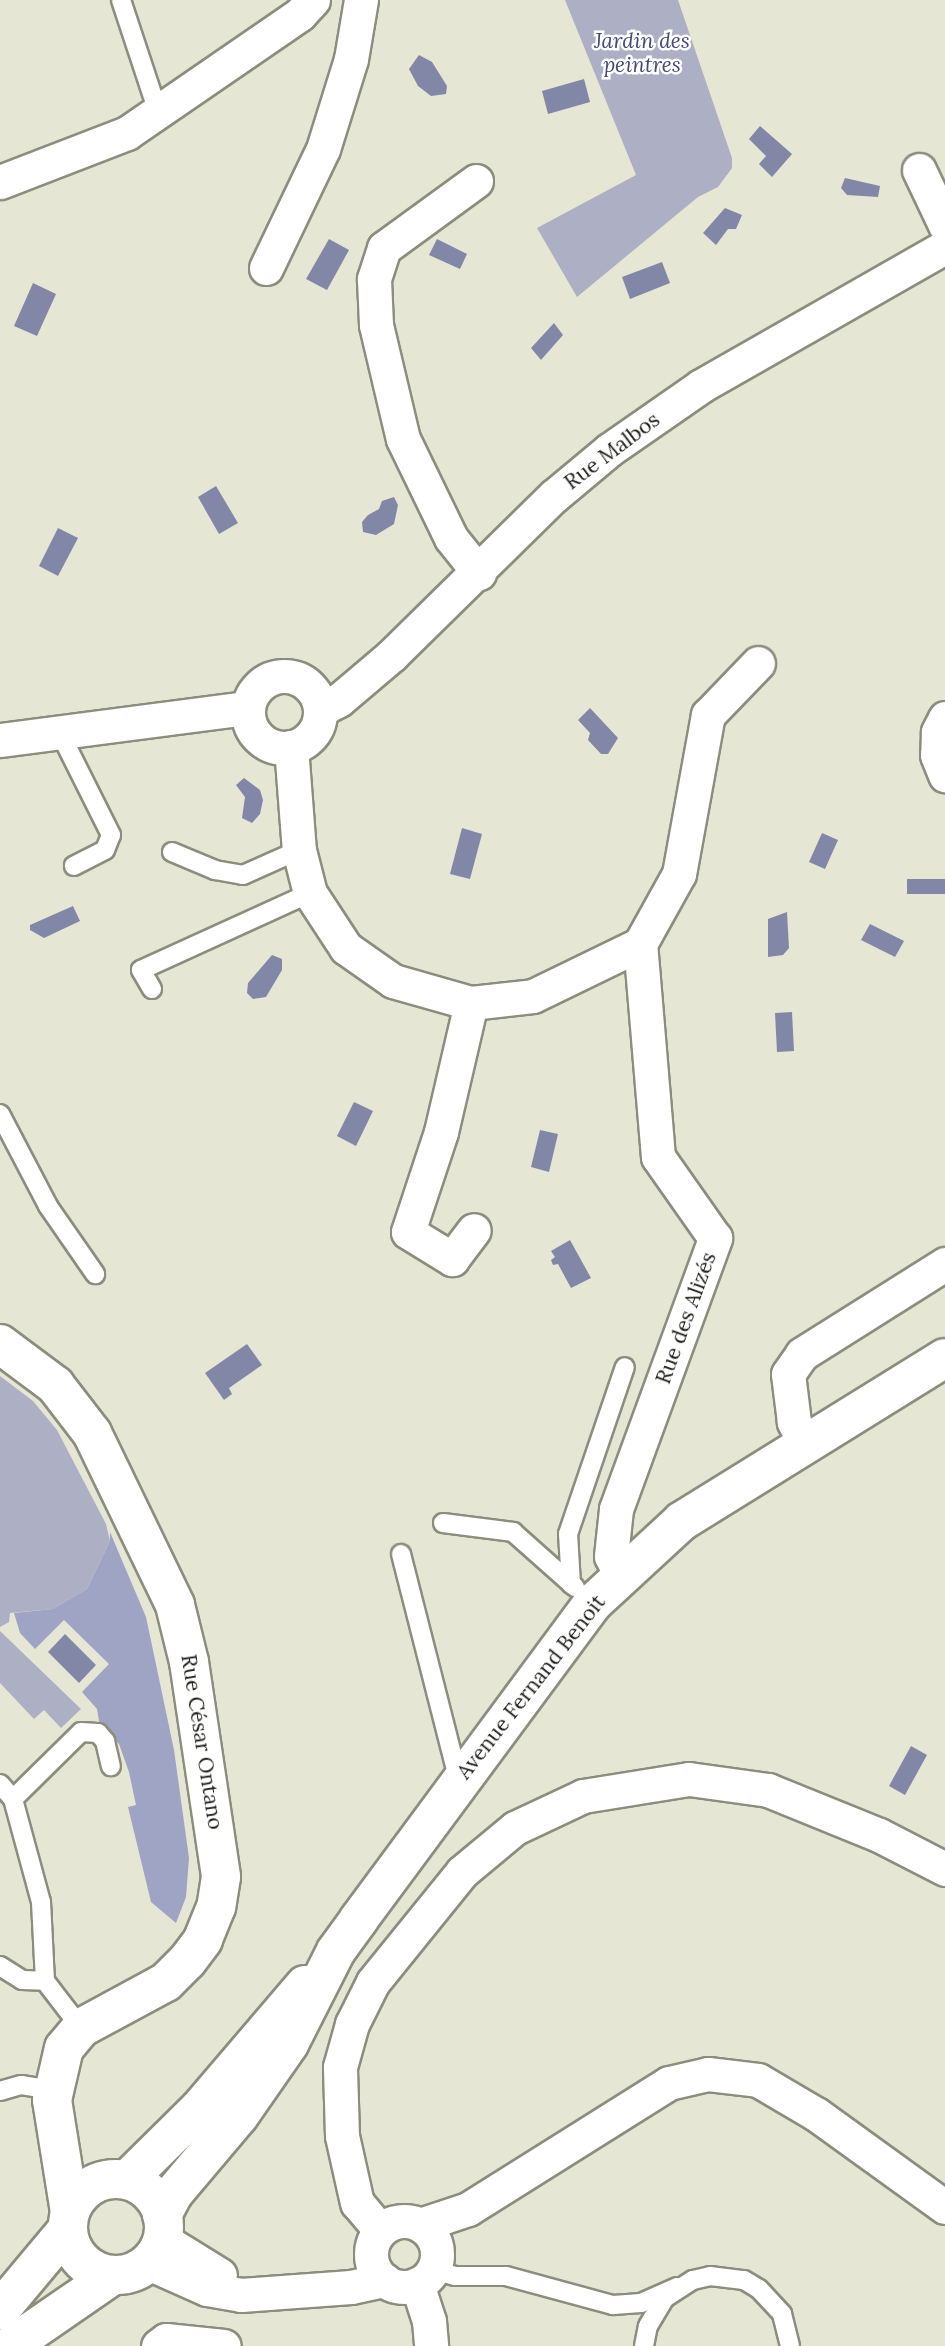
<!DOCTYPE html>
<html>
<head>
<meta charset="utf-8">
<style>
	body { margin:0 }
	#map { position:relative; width:945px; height:2346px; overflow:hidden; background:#e5e6d4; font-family:Lora,serif }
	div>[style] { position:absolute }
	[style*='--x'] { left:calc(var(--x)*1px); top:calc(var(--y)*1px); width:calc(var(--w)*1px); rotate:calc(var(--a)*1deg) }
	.green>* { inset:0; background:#adafc5 }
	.forest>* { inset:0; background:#9fa3c4 }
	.water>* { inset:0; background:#8387a7 }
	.roads { filter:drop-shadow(2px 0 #8c8d7c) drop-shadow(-2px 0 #8c8d7c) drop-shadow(0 2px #8c8d7c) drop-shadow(0 -2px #8c8d7c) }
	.lane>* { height:18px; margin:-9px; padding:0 9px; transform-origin:9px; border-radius:9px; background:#fff }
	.street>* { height:33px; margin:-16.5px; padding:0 16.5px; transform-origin:16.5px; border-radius:16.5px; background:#fff }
	.street>.ring { margin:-16.5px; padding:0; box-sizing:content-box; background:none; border:33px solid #fff; border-radius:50% }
	.secondary>* { height:38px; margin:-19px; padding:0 19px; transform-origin:19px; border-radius:19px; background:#fff }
	.secondary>.ring { margin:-19px; padding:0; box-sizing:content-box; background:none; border:38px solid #fff; border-radius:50% }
	span { translate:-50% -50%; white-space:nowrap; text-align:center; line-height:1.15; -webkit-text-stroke:5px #fff; paint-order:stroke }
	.park-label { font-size:21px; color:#464978; font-style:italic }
	.street-label { font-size:21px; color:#1c1c16 }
</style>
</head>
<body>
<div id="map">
	<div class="green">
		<i style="clip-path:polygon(565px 0,678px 0,732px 158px,732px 168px,718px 187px,698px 197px,577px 297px,537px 228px,636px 175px)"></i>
		<i style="clip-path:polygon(0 1376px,33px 1401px,57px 1430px,106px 1524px,110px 1541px,87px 1589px,53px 1609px,10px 1613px,9px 1622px,0 1627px)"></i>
		<i style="clip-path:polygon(0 1631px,81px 1709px,61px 1728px,44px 1710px,34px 1719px,0 1683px)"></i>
	</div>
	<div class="forest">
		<i style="clip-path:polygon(110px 1532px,146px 1617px,174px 1750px,189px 1858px,186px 1897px,176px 1923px,151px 1902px,128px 1807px,136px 1805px,129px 1772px,119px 1744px,100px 1727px,97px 1709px,82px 1692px,109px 1664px,64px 1620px,35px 1649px,20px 1633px,14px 1613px,53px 1609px,87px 1589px,110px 1541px)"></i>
	</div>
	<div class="water">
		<i style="clip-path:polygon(419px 55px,432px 62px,447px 86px,446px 94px,431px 96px,418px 86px,409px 69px)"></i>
		<i style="clip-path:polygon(584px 79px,590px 102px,548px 114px,542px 91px)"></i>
		<i style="clip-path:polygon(760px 126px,792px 154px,772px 177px,759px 164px,766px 156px,749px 139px)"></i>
		<i style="clip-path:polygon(845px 178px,880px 186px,878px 197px,847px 195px,841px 188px)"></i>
		<i style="clip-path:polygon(725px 208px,742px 215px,736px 229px,728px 229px,716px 245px,703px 233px)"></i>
		<i style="clip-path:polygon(329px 239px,349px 250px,327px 290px,306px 279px)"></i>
		<i style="clip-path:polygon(437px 239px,467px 254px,460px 269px,429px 255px)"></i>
		<i style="clip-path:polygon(662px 262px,670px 283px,630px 299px,622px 277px)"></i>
		<i style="clip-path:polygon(33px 283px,56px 294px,37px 336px,14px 326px)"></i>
		<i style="clip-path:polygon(554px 323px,563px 335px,541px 360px,531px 348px)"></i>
		<i style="clip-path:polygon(216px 486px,238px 523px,219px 534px,198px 497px)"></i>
		<i style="clip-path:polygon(394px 497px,398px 505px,394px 524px,376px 535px,363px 532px,362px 522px,368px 515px,379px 509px,382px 501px)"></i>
		<i style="clip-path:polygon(58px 528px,78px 538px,58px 576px,39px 566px)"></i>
		<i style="clip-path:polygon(590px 708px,618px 738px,608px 754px,601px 754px,588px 740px,590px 733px,578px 720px)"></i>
		<i style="clip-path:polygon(244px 778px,260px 790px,263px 800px,260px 814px,252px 823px,242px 818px,245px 797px,236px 785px)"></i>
		<i style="clip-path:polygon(462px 828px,482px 834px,470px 879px,450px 874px)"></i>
		<i style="clip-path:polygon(822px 833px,838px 840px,825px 869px,809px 862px)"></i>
		<i style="clip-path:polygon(907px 879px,945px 879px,945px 894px,907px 894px)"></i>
		<i style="clip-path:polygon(73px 906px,80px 921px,44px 938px,30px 930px,30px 925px)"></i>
		<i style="clip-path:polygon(787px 912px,789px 948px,783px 955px,768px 957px,768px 919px)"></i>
		<i style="clip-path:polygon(870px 924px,904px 941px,895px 957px,861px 940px)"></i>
		<i style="clip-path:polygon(272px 955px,282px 959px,282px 970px,266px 997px,253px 999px,247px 993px,248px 983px)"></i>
		<i style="clip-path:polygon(792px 1012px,794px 1051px,777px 1052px,775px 1013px)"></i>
		<i style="clip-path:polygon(354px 1102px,373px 1111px,356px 1146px,337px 1136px)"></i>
		<i style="clip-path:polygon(540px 1130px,558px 1134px,549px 1172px,531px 1167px)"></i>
		<i style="clip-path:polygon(570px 1240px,591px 1278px,571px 1288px,558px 1264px,553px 1265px,551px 1260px,555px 1257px,551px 1251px)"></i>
		<i style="clip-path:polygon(247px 1344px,262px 1365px,229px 1388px,232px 1394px,224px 1400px,205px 1373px)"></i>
		<i style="clip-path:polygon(65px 1634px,96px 1665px,79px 1683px,48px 1652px)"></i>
		<i style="clip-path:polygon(911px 1746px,927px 1755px,905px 1795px,889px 1786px)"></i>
	</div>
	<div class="roads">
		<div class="lane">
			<i style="--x:121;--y:0;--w:118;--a:71.7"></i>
			<i style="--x:60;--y:733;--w:114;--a:63.4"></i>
			<i style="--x:111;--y:835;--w:16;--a:112"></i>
			<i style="--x:105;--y:850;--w:35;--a:153"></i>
			<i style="--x:172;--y:852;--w:47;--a:22.7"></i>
			<i style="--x:215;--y:870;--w:28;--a:10"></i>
			<i style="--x:243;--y:875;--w:61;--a:-24.1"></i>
			<i style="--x:152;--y:989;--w:22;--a:-120"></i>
			<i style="--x:141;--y:970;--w:186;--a:-24.5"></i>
			<i style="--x:0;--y:1114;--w:104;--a:62.4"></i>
			<i style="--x:48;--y:1206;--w:83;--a:55.3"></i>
			<i style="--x:443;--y:1523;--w:71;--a:7.3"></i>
			<i style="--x:513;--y:1532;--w:83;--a:41.6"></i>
			<i style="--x:401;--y:1554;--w:234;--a:75.7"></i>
			<i style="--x:571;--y:1584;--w:50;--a:-93.4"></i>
			<i style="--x:568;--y:1534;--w:176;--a:-71.2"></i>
			<i style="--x:0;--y:1784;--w:20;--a:49"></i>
			<i style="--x:13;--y:1799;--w:107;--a:74.8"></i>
			<i style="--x:41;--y:1902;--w:79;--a:87.1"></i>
			<i style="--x:45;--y:1981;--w:59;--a:52.5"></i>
			<i style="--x:13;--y:1799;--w:95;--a:-44.6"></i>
			<i style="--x:81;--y:1732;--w:17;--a:3"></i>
			<i style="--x:98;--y:1733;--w:11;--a:49"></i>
			<i style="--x:105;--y:1741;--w:26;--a:77"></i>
			<i style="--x:0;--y:1966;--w:26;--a:32"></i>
			<i style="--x:22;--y:1980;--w:23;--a:2"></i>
			<i style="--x:0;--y:2091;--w:22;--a:-16"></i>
			<i style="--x:21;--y:2085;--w:33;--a:9"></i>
			<i style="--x:433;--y:2270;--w:23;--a:15"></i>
			<i style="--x:455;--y:2276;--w:51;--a:0"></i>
			<i style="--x:506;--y:2276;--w:111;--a:15.2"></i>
			<i style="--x:613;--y:2305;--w:28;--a:-4"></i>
			<i style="--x:641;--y:2303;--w:39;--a:-24"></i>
			<i style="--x:644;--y:2346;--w:20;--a:-79"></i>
			<i style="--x:648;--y:2326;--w:33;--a:-59"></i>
			<i style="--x:665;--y:2298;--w:33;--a:-33"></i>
			<i style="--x:693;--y:2280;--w:17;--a:-13"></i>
			<i style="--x:710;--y:2276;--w:34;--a:7"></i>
			<i style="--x:744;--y:2280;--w:17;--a:31"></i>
			<i style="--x:759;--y:2289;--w:34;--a:47"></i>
			<i style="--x:782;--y:2314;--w:33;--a:76"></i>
		</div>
		<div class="street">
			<i style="--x:919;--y:170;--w:61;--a:64.7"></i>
			<i style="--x:476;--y:181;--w:114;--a:143.9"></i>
			<i style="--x:384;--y:248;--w:33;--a:108"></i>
			<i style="--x:374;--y:279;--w:46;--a:87.5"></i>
			<i style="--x:376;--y:325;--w:117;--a:76.7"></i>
			<i style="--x:403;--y:439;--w:110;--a:64.1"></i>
			<i style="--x:451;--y:538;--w:45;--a:51.3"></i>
			<i style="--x:0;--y:182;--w:136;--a:-21.1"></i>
			<i style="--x:127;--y:133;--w:210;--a:-34.5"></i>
			<i style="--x:300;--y:14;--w:19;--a:-47"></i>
			<i style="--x:266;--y:268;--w:132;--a:-64.4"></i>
			<i style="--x:323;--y:149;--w:94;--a:-72.7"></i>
			<i style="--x:351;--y:59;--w:60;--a:-80.4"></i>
			<i class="ring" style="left:248px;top:676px;width:39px;height:39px"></i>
			<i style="--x:320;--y:710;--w:21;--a:-28"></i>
			<i style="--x:339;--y:700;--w:70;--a:-40.3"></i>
			<i style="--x:392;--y:655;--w:227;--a:-44.5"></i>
			<i style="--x:554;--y:496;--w:72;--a:-39.9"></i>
			<i style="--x:609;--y:450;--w:112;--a:-34.8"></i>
			<i style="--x:701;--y:386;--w:281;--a:-29.7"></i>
			<i style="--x:945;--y:718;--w:16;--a:117"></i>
			<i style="--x:938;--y:732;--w:23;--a:92"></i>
			<i style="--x:937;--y:755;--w:22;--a:68"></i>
			<i style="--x:0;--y:740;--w:250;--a:-7.4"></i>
			<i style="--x:291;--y:747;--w:103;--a:85.6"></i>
			<i style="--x:299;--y:850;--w:44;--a:75.7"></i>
			<i style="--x:310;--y:893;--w:66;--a:56.8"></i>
			<i style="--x:346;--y:948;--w:57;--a:35.1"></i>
			<i style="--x:393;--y:981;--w:81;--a:15.8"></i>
			<i style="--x:471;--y:1003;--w:62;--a:-6.4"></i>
			<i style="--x:533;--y:996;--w:119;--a:-25.9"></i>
			<i style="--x:640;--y:944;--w:80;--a:-60.9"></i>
			<i style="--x:679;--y:874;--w:162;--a:-79.7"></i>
			<i style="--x:708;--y:715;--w:72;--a:-46.1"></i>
			<i style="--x:471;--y:1003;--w:132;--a:103.1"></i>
			<i style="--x:441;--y:1132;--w:105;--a:108.3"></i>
			<i style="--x:408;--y:1232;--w:52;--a:31.5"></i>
			<i style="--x:452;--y:1259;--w:36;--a:-53"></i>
			<i style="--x:805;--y:1443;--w:24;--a:-118"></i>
			<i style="--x:794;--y:1422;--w:48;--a:-97.1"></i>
			<i style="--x:788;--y:1374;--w:24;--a:-55"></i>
			<i style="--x:802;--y:1354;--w:169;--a:-32.2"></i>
			<i style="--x:621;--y:1575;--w:21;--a:-118"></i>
			<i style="--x:611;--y:1556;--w:47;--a:-83.9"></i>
			<i style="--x:616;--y:1509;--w:289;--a:-69.9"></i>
			<i style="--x:715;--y:1238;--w:99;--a:-125.1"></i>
			<i style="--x:658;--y:1157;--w:214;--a:-94.8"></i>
			<i class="ring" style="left:371px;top:2221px;width:33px;height:33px"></i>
			<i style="--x:420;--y:2225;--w:51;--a:-18.4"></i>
			<i style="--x:468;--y:2209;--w:237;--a:-32.1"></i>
			<i style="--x:669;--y:2083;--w:40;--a:-13"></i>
			<i style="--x:708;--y:2074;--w:50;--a:6.8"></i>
			<i style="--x:758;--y:2080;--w:67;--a:30.4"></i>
			<i style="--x:816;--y:2114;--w:159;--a:35.8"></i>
			<i style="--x:380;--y:2230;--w:35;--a:-130"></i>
			<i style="--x:357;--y:2203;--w:69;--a:-102.6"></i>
			<i style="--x:342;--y:2136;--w:69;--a:-91.7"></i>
			<i style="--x:340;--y:2067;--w:45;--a:-74.4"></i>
			<i style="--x:352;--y:2024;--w:47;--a:-63.4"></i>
			<i style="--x:373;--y:1982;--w:141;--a:-51"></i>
			<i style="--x:462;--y:1872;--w:69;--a:-39.7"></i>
			<i style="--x:515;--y:1828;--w:75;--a:-25.2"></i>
			<i style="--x:583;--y:1796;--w:107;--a:-9.1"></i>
			<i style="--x:689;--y:1779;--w:80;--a:7.9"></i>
			<i style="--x:768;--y:1790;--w:120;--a:22.1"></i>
			<i style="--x:879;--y:1835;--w:74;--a:27.3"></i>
			<i style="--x:162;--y:2239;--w:68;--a:31.8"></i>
			<i style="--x:148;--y:2263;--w:64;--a:23.8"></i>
			<i style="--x:207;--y:2289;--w:35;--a:10"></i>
			<i style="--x:241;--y:2295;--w:110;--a:-4.2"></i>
			<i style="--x:351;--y:2287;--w:34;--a:-12"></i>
			<i style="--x:417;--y:2284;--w:39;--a:72"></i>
			<i style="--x:429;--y:2321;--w:25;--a:85"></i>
			<i style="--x:158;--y:2346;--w:10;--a:-37"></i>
			<i style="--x:166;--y:2340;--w:58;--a:5.9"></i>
		</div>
		<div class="secondary">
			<i style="--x:0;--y:1344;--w:69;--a:36.7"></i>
			<i style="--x:55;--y:1385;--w:61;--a:52.4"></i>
			<i style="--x:92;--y:1433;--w:191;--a:64.2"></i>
			<i style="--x:175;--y:1605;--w:59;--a:76.2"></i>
			<i style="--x:189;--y:1662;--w:217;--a:81.5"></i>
			<i style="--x:221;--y:1877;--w:30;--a:99"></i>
			<i style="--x:216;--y:1907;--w:35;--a:112"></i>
			<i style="--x:203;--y:1940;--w:26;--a:127"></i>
			<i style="--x:187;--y:1961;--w:30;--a:135"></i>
			<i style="--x:166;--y:1982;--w:97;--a:151.6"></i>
			<i style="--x:81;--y:2028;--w:26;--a:130"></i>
			<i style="--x:64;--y:2048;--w:53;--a:103"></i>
			<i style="--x:52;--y:2100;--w:113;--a:80.9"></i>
			<i class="ring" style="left:68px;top:2179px;width:58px;height:58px"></i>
			<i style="--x:127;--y:2180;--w:101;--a:-44.6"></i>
			<i style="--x:199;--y:2109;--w:163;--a:-49.5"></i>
			<i style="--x:162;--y:2215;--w:24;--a:-62"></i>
			<i style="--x:173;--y:2194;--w:102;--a:-49.8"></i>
			<i style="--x:239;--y:2116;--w:88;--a:-55.2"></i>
			<i style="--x:289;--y:2044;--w:104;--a:-63.2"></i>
			<i style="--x:336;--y:1951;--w:39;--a:-54"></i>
			<i style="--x:359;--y:1919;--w:392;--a:-53.5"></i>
			<i style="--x:592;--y:1604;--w:122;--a:-42.7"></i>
			<i style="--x:682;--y:1521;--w:309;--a:-31.8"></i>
			<i style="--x:0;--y:2310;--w:104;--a:-50.1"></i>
			<i style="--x:10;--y:2346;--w:125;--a:-34.6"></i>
		</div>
	</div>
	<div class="park-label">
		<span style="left:642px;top:53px">Jardin des<br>peintres</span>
	</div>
	<div class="street-label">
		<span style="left:612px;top:451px;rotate:-37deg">Rue Malbos</span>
		<span style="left:686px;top:1318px;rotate:-70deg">Rue des Alizés</span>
		<span style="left:531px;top:1687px;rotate:-52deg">Avenue Fernand Benoit</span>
		<span style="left:202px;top:1742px;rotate:81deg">Rue César Ontano</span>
	</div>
</div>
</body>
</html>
